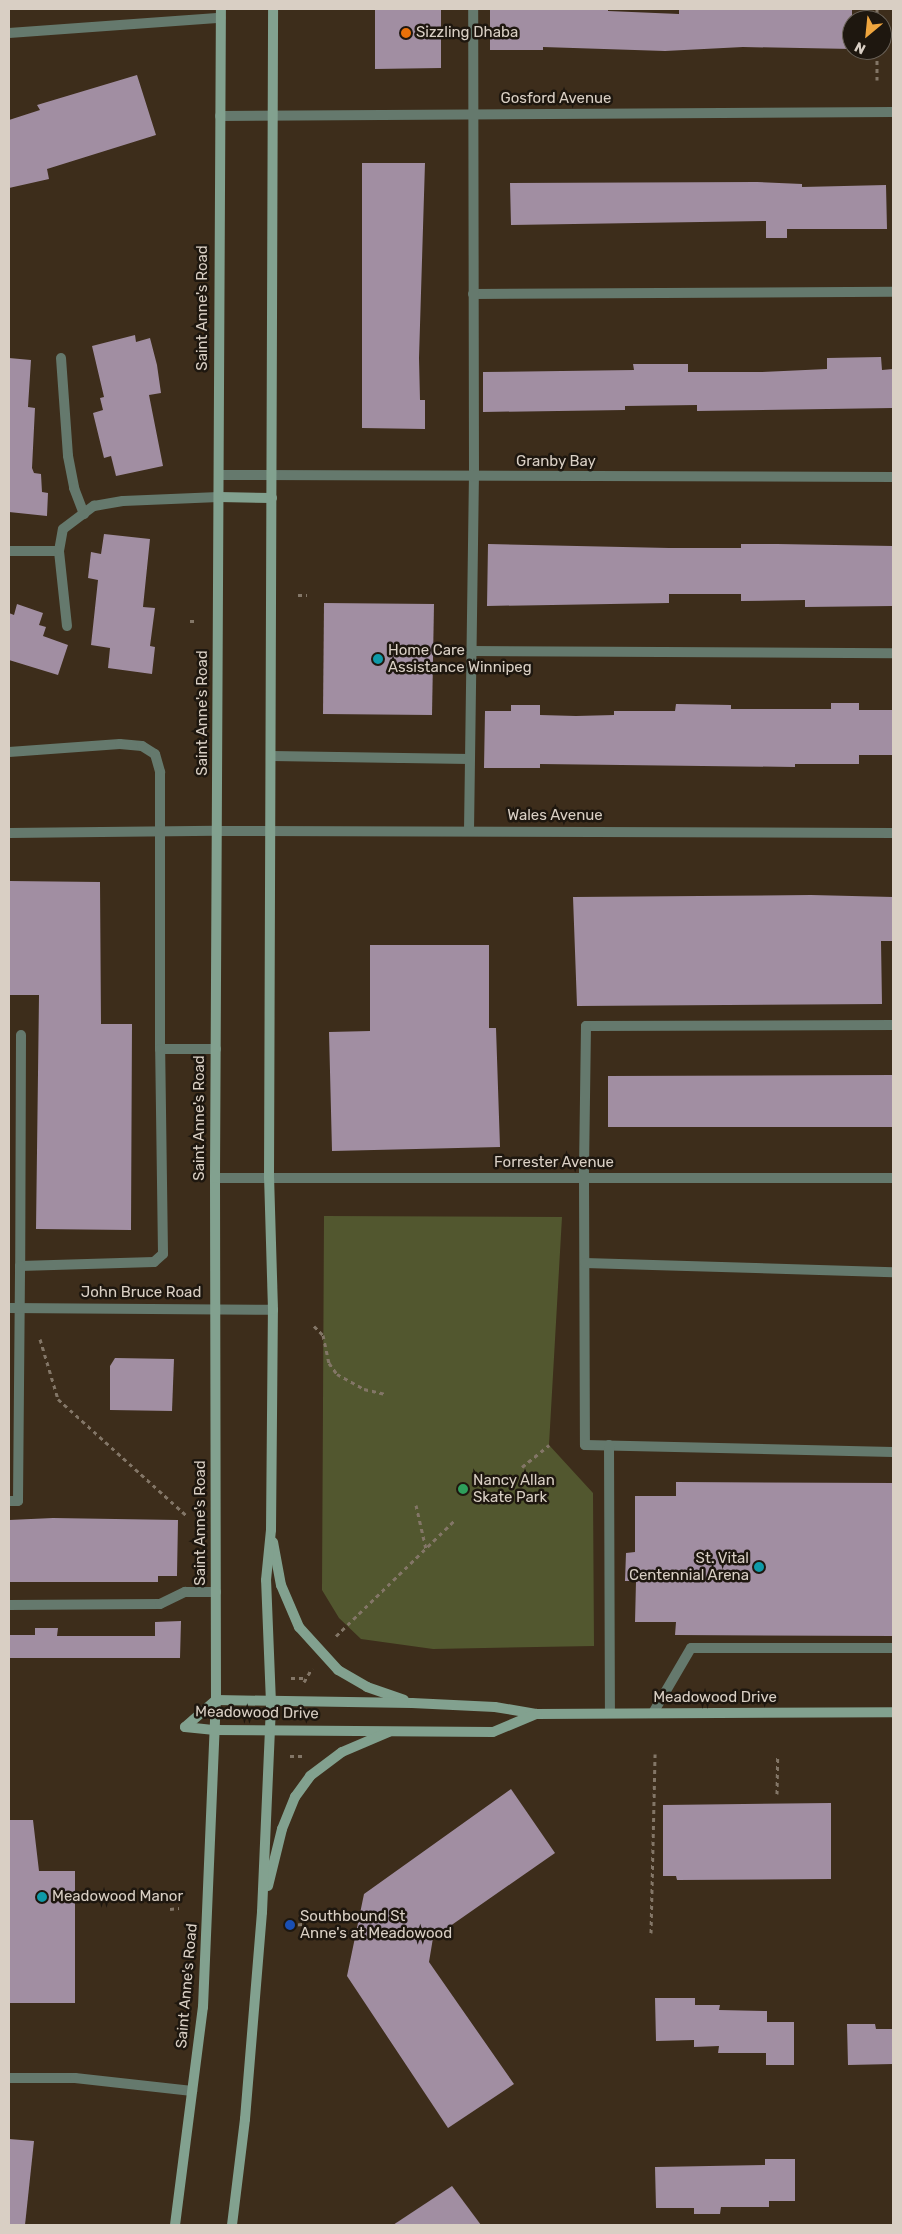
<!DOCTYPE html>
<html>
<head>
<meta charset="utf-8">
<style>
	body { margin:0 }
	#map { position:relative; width:902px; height:2234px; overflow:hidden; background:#3d2d1b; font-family:Rubik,sans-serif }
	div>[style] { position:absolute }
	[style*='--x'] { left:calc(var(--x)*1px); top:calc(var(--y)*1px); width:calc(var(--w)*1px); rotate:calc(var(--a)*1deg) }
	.green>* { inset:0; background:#52572f }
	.building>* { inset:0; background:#a18ea2 }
	.path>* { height:3px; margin-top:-1.5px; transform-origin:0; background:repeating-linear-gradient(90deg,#837667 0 4px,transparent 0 8px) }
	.lane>* { height:10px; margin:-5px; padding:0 5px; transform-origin:5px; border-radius:5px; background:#65796d }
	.street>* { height:10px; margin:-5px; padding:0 5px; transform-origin:5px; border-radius:5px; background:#65796d }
	.secondary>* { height:10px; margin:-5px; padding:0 5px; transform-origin:5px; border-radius:5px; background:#82a18f }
	.dots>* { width:14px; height:14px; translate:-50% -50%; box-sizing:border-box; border:2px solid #1e170f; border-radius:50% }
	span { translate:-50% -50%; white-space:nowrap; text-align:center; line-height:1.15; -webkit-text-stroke:5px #1e170f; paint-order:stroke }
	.poi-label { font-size:15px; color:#d9cfc4 }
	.left { translate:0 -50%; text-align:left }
	.right { translate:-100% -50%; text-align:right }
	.street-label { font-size:15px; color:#d9cfc4 }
	.frame { position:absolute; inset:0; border:10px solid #d9cfc4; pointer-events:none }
	.north { position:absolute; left:842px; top:10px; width:50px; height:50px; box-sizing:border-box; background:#1e170f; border:1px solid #696157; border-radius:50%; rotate:208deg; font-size:14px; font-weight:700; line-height:20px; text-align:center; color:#d9cfc4 }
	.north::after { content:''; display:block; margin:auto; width:18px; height:22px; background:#f0a63e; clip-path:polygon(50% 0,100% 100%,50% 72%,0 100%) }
</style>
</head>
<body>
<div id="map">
	<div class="green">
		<i style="clip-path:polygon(324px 1216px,562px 1217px,549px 1445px,593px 1493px,594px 1646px,433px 1649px,361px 1639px,339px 1618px,322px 1590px)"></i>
	</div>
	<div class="building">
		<i style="clip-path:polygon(375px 9px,441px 9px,441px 68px,375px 69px)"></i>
		<i style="clip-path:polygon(490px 9px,608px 9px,608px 11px,679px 14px,679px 9px,852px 9px,852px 49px,743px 47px,665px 51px,543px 47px,543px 50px,490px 50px)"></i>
		<i style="clip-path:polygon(137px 75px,156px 135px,47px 169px,49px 179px,9px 188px,9px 120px,40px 110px,37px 105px)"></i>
		<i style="clip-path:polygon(362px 163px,425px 163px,419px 358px,420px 400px,425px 400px,425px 429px,362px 428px)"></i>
		<i style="clip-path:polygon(757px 182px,802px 184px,802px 187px,886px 185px,887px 229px,787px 229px,787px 238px,766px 238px,766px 221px,511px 225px,510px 183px)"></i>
		<i style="clip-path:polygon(135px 335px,136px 342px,150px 338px,157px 365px,161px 393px,149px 395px,163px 466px,116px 476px,111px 456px,104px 458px,93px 413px,103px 410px,100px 398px,104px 397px,92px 346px)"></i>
		<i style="clip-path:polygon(881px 357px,882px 370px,893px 369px,893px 408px,697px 411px,697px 405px,625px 406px,625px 410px,483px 412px,483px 372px,634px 370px,633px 364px,688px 364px,688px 372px,762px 372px,827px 369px,827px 358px)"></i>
		<i style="clip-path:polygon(9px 358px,31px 360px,28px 407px,35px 408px,32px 468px,34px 473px,41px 474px,42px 492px,48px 493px,47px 516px,9px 512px)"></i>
		<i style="clip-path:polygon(104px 534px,150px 539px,143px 607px,155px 608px,150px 646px,155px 647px,152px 674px,108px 668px,110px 648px,91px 645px,98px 580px,88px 578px,91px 552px,101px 554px)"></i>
		<i style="clip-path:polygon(488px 544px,669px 548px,741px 548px,741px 544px,777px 544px,893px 546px,893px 606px,805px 607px,805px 600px,741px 601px,741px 594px,669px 594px,669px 603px,487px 606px)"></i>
		<i style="clip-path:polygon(324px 603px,434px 604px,432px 715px,323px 714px)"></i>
		<i style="clip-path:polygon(17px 604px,43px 613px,39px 625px,46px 627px,43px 636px,68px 645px,58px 675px,9px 660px,9px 613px,14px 615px)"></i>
		<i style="clip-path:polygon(831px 703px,859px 703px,859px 710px,893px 710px,893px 755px,859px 755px,859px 764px,795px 764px,795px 767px,540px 764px,540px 768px,484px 768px,485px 711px,511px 711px,511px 705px,540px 705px,540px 715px,576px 716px,614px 715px,614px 711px,675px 711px,676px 704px,731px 705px,731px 709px,831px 709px)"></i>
		<i style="clip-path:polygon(9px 881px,100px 882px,101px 1024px,132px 1024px,131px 1230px,36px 1229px,39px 995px,9px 995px)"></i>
		<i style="clip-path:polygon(811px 895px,893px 897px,893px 941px,881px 941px,882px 1004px,577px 1006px,573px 897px)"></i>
		<i style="clip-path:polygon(370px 945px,489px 945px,489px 1028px,496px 1028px,500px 1147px,332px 1151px,329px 1032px,370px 1031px)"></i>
		<i style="clip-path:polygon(893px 1075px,893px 1127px,608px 1127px,608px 1076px)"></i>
		<i style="clip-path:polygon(115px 1358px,174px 1359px,172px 1411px,110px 1410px,110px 1366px)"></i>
		<i style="clip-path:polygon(676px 1482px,893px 1483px,893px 1636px,675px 1635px,676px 1622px,635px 1622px,636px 1581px,625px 1581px,626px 1553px,635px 1552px,635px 1496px,676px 1496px)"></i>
		<i style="clip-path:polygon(53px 1518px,178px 1520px,177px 1576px,158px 1576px,158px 1582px,9px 1582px,9px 1520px)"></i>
		<i style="clip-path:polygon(181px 1621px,180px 1658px,9px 1658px,9px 1635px,35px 1635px,35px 1628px,58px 1628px,57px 1636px,155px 1636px,155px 1622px)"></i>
		<i style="clip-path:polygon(511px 1789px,555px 1853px,433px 1938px,429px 1962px,514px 2084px,448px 2128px,347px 1976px,364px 1894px)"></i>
		<i style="clip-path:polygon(831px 1803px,831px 1879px,677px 1880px,676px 1876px,663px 1876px,663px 1805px)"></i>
		<i style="clip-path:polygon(9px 1820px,33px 1820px,39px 1871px,75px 1871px,75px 2003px,9px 2003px)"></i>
		<i style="clip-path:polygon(655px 1998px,695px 1998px,695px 2005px,720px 2005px,719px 2010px,767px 2011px,767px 2022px,794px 2022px,794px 2065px,766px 2065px,766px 2053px,718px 2053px,719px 2046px,694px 2047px,694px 2040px,656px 2041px)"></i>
		<i style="clip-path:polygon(847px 2024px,875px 2024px,876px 2029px,893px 2029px,893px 2064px,848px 2065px)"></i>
		<i style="clip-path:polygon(9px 2139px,34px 2141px,25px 2225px,9px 2225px)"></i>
		<i style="clip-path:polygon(765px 2159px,795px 2159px,795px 2201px,769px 2201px,769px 2207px,721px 2207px,720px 2214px,694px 2214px,694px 2208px,656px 2208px,655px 2167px,765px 2165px)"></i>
		<i style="clip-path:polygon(452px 2186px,481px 2225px,393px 2225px)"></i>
	</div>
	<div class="path">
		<i style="--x:877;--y:20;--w:11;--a:-90"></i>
		<i style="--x:877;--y:80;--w:30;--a:-90"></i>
		<i style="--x:298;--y:595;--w:9;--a:0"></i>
		<i style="--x:190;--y:621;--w:8;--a:0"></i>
		<i style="--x:314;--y:1326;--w:13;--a:45"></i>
		<i style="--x:323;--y:1335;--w:29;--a:78"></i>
		<i style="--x:329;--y:1363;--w:14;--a:54"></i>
		<i style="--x:337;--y:1374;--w:31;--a:29"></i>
		<i style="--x:364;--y:1389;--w:23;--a:13"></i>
		<i style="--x:40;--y:1339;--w:63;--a:73.3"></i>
		<i style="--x:58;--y:1399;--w:174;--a:42.2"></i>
		<i style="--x:522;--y:1467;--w:35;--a:-39"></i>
		<i style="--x:416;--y:1505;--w:45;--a:77.2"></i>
		<i style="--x:336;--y:1636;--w:165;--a:-44.3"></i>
		<i style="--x:291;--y:1678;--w:13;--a:0"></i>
		<i style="--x:304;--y:1682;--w:16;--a:-60"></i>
		<i style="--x:290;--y:1756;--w:12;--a:0"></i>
		<i style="--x:777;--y:1794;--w:39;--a:-89"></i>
		<i style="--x:170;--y:1909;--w:9;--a:-6"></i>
		<i style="--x:290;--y:1925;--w:13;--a:-4"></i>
		<i style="--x:651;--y:1933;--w:179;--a:-88.7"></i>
	</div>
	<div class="lane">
		<i style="--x:9;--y:33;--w:212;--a:-4.1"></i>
		<i style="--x:473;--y:294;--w:420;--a:-0.3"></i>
		<i style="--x:61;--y:358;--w:98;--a:85.9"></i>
		<i style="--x:68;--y:456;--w:33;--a:79"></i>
		<i style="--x:74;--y:488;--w:28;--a:69"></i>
		<i style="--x:9;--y:551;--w:50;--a:0"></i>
		<i style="--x:67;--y:626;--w:75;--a:-96.1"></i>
		<i style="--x:59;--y:551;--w:22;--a:-80"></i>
		<i style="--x:63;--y:529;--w:39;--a:-37"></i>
		<i style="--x:94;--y:506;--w:29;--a:-10"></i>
		<i style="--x:123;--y:501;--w:96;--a:-2.4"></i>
		<i style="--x:471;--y:651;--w:422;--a:0.3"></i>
		<i style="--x:9;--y:752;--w:111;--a:-4.1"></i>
		<i style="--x:120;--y:744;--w:22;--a:5"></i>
		<i style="--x:142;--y:746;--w:15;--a:32"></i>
		<i style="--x:155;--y:754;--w:19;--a:74"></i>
		<i style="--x:160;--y:772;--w:277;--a:90"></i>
		<i style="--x:160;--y:1049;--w:56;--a:0"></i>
		<i style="--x:272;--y:756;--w:198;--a:0.9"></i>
		<i style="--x:469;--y:831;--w:354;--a:-89.2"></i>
		<i style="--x:474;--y:477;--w:468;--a:-90.1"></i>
		<i style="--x:9;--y:833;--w:208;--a:-0.6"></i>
		<i style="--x:893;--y:1025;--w:307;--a:179.8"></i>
		<i style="--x:586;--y:1026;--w:152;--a:90.8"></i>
		<i style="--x:584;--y:1178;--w:267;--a:89.8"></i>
		<i style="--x:585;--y:1445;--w:308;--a:1.3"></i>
		<i style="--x:21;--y:1035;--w:231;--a:90.2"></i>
		<i style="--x:20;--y:1266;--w:134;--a:-1.7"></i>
		<i style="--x:154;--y:1262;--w:12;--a:-42"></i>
		<i style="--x:163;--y:1254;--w:205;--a:-90.8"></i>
		<i style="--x:585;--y:1263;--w:308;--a:1.7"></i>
		<i style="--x:609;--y:1445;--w:268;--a:89.8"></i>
		<i style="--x:9;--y:1501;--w:9;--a:0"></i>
		<i style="--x:18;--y:1501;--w:235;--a:-89.5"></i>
		<i style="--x:9;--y:1605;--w:151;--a:-0.4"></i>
		<i style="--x:160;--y:1604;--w:28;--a:-26"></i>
		<i style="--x:185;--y:1592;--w:31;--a:0"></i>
		<i style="--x:653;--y:1713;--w:75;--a:-59.7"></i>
		<i style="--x:691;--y:1648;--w:202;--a:0"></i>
		<i style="--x:9;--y:2078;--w:66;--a:0"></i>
		<i style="--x:75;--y:2078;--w:118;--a:6.3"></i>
	</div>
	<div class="street">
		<i style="--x:220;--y:116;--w:673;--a:-0.34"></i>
		<i style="--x:219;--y:475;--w:674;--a:0.17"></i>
		<i style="--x:217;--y:831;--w:676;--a:0.17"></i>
		<i style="--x:215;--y:1178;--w:678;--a:0"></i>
		<i style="--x:9;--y:1308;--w:264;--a:0.4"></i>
	</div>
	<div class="secondary">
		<i style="--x:219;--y:497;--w:53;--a:1.1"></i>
		<i style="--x:273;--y:1542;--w:44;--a:79.5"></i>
		<i style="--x:281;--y:1585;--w:46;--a:66.8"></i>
		<i style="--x:299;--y:1627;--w:58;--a:47.8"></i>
		<i style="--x:338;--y:1670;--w:34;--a:30"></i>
		<i style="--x:367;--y:1687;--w:39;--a:19"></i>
		<i style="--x:185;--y:1727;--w:41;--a:-41.1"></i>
		<i style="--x:216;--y:1700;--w:196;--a:0.9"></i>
		<i style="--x:412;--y:1703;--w:83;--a:2.8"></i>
		<i style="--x:495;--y:1707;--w:43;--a:9.5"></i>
		<i style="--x:537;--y:1714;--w:356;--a:-0.3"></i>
		<i style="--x:185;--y:1727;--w:30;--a:6"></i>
		<i style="--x:215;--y:1730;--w:278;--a:0.4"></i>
		<i style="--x:493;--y:1732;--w:47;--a:-22.7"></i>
		<i style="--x:268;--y:1886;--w:59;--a:-76.2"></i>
		<i style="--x:282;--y:1829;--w:35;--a:-68"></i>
		<i style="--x:295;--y:1797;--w:26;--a:-54"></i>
		<i style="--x:310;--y:1776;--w:40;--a:-37"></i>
		<i style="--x:342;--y:1752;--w:51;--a:-23.1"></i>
		<i style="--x:175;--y:2225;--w:220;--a:-82.7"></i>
		<i style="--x:203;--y:2007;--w:307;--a:-87.6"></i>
		<i style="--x:216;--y:1700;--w:522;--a:-90.11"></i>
		<i style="--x:215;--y:1178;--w:1169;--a:-89.71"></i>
		<i style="--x:232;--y:2225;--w:107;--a:-83"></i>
		<i style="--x:245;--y:2119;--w:208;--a:-85.3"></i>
		<i style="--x:262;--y:1912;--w:209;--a:-87.5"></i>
		<i style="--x:271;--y:1703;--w:123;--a:-92.3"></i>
		<i style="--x:266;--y:1580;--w:50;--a:-84.3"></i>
		<i style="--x:271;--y:1530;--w:220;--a:-89.5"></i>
		<i style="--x:273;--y:1310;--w:132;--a:-91.7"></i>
		<i style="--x:269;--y:1178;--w:1169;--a:-89.8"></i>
	</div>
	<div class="dots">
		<i style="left:406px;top:33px;background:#e8710a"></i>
		<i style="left:378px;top:659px;background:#0f9aa8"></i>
		<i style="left:463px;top:1489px;background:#2e9e5b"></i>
		<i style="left:759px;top:1567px;background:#0f9aa8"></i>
		<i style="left:42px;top:1897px;background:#0f9aa8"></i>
		<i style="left:290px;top:1925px;background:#1a4fb4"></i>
	</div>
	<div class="poi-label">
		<span class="left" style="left:416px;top:33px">Sizzling Dhaba</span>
		<span class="left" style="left:388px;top:659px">Home Care<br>Assistance Winnipeg</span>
		<span class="left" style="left:473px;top:1489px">Nancy Allan<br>Skate Park</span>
		<span class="right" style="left:749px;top:1567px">St. Vital<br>Centennial Arena</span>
		<span class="left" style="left:52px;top:1897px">Meadowood Manor</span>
		<span class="left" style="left:300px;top:1925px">Southbound St<br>Anne's at Meadowood</span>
	</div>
	<div class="street-label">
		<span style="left:556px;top:99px">Gosford Avenue</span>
		<span style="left:203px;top:308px;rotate:-90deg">Saint Anne's Road</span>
		<span style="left:556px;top:462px">Granby Bay</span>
		<span style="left:203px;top:713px;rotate:-90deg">Saint Anne's Road</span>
		<span style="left:555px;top:816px">Wales Avenue</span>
		<span style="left:200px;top:1118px;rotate:-90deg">Saint Anne's Road</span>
		<span style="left:554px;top:1163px">Forrester Avenue</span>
		<span style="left:141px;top:1293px">John Bruce Road</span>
		<span style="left:201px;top:1523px;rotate:-90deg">Saint Anne's Road</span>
		<span style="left:715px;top:1698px">Meadowood Drive</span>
		<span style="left:257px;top:1713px;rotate:1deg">Meadowood Drive</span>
		<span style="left:187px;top:1986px;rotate:-85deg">Saint Anne's Road</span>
	</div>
	<div class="frame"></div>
	<div class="north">N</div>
</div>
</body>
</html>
